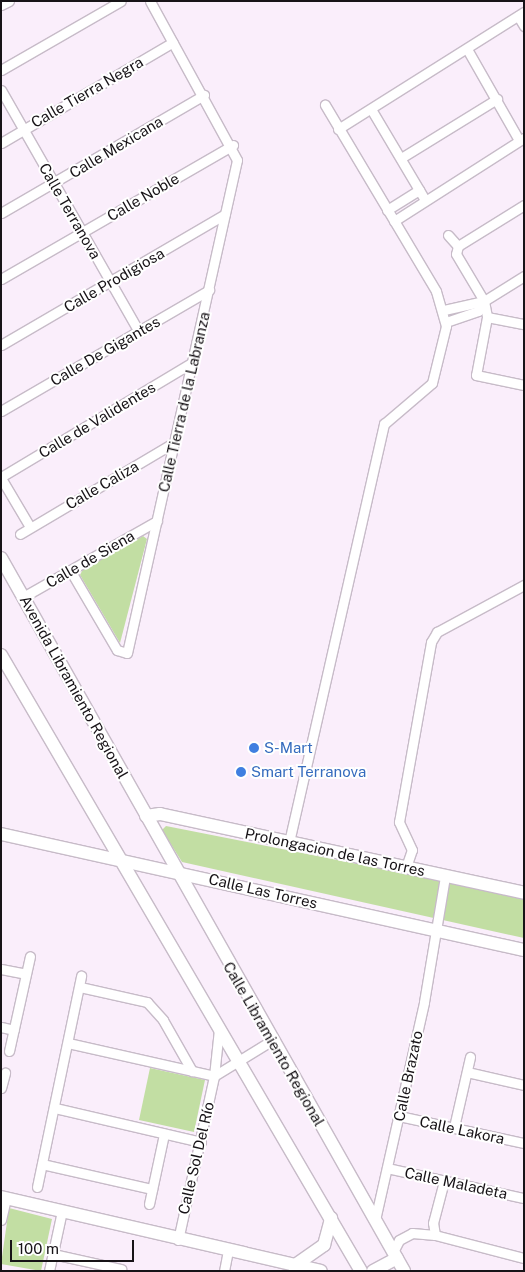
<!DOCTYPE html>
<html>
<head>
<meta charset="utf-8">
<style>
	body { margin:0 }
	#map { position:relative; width:525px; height:1272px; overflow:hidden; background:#faeefb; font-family:"Public Sans",sans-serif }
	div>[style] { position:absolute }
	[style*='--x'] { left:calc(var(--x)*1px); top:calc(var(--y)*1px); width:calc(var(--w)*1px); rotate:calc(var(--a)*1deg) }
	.green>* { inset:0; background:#c2dea3 }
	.roads { filter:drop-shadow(1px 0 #c7bbc8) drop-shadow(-1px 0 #c7bbc8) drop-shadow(0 1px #c7bbc8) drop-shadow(0 -1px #c7bbc8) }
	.street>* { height:9px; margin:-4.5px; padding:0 4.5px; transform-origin:4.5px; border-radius:4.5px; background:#fff }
	.secondary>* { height:12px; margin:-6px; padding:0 6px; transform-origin:6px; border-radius:6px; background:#fff }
	.dots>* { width:14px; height:14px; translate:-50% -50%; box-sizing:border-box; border:2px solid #fff; border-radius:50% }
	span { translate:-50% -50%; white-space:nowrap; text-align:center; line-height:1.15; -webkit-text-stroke:4px #fff; paint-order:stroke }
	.street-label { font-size:15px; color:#171317 }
	.shop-label { font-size:15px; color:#366cbe }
	.left { translate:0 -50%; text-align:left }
	.frame { position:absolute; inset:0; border:2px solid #171317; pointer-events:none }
	.scale { position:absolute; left:10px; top:1240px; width:124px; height:22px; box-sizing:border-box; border:2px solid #171317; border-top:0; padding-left:6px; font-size:15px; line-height:18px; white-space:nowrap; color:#171317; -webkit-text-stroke:4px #fff; paint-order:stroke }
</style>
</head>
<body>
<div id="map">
	<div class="green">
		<i style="clip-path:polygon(143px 536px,147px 539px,120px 643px,80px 575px,83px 569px)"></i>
		<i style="clip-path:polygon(166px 826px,524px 897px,524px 938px,182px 862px,162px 830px)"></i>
		<i style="clip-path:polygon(150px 1068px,205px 1080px,194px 1132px,139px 1120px)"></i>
		<i style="clip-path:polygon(9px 1208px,52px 1219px,41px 1271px,1px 1264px)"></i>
	</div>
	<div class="roads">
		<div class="street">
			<i style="--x:1;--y:5;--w:9;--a:-27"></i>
			<i style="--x:518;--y:16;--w:12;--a:59"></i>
			<i style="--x:467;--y:49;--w:105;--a:60.3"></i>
			<i style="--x:1;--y:70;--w:138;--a:-29.9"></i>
			<i style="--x:1;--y:90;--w:279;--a:60.3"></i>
			<i style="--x:371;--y:109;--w:106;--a:59.3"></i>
			<i style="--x:338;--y:129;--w:220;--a:-32.2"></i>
			<i style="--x:1;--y:143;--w:199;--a:-30.4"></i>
			<i style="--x:401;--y:158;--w:113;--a:-31.6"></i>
			<i style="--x:387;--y:210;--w:38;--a:-32"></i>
			<i style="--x:1;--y:213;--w:235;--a:-30.2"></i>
			<i style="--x:394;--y:221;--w:154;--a:-32.6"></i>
			<i style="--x:448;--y:235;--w:15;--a:48"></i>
			<i style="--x:458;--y:246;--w:8;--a:104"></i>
			<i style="--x:456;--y:254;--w:55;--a:59.2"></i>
			<i style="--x:484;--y:301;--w:16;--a:79"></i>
			<i style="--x:487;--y:317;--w:59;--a:100.7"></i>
			<i style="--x:476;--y:375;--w:49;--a:11.8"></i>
			<i style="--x:458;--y:246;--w:78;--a:-31.8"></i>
			<i style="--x:1;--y:279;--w:268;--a:-30"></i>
			<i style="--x:444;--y:310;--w:41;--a:-12.7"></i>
			<i style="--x:487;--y:317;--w:38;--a:11"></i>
			<i style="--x:446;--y:322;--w:34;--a:-19"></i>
			<i style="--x:478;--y:311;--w:12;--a:-59"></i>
			<i style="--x:484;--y:301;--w:47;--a:-32"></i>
			<i style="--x:1;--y:345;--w:259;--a:-30.3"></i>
			<i style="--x:1;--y:411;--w:241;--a:-30.2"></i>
			<i style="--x:1;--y:477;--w:224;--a:-30.9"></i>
			<i style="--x:1;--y:478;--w:57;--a:59.4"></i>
			<i style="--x:20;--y:534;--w:180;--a:-30.7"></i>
			<i style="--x:70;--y:570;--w:93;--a:59.6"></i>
			<i style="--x:117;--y:650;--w:10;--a:17"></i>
			<i style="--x:127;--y:653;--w:505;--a:-77.42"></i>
			<i style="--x:237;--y:160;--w:181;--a:-118.7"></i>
			<i style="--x:23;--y:597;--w:154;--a:-29.6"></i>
			<i style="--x:289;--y:842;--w:429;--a:-77.2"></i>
			<i style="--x:384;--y:424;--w:63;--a:-40.5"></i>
			<i style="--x:432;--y:383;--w:59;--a:-76.2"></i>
			<i style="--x:446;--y:326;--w:36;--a:-106"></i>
			<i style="--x:436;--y:291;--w:217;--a:-120.8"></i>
			<i style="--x:406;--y:867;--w:18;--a:-71"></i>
			<i style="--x:412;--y:850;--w:31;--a:-115"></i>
			<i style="--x:399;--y:822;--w:183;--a:-79.9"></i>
			<i style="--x:431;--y:642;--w:12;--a:-59"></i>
			<i style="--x:437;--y:632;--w:99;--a:-28.4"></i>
			<i style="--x:1;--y:969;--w:25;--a:11"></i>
			<i style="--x:80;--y:987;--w:69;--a:12.6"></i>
			<i style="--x:147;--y:1002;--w:24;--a:48"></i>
			<i style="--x:163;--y:1020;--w:59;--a:60.4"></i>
			<i style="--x:1;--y:1027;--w:13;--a:13"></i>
			<i style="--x:68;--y:1043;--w:150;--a:12.7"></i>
			<i style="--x:9;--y:1051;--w:97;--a:-77.5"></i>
			<i style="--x:467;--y:1072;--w:58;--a:12.8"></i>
			<i style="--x:214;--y:1076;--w:67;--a:-31.6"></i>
			<i style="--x:1;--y:1088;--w:16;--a:-75"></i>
			<i style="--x:55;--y:1108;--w:150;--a:13.1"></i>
			<i style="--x:399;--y:1116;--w:128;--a:12.2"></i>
			<i style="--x:454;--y:1127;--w:72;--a:-77.1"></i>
			<i style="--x:42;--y:1164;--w:113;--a:12.8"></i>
			<i style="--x:387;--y:1168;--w:140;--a:12.4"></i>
			<i style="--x:37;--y:1187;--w:216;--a:-78.2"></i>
			<i style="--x:149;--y:1204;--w:72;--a:-77.9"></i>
			<i style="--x:1;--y:1220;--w:23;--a:-77"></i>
			<i style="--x:375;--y:1220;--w:223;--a:-77.3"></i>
			<i style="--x:424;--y:1002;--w:128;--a:-80.5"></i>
			<i style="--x:435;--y:1235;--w:92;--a:14.5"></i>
			<i style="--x:435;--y:1235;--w:12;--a:-99"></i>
			<i style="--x:433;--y:1223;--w:43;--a:-75.3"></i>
			<i style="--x:178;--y:1240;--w:168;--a:-77.6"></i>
			<i style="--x:214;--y:1076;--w:47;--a:-83.9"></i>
			<i style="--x:393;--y:1252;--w:13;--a:-63"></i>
			<i style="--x:399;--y:1240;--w:15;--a:-28"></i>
			<i style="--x:412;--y:1233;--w:23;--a:5"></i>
			<i style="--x:53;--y:1254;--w:70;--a:12.4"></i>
			<i style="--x:49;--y:1271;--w:61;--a:-77.8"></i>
			<i style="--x:224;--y:1271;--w:20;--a:-79"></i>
		</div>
		<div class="secondary">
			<i style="--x:1;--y:558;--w:819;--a:60.52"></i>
			<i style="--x:1;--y:655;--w:713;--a:59.7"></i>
			<i style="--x:146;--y:816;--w:14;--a:-8"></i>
			<i style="--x:160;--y:814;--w:372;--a:12.2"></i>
			<i style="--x:1;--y:834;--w:536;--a:12.51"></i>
			<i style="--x:1;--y:1197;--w:328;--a:13"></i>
			<i style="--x:294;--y:1266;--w:37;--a:-35"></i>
			<i style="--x:324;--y:1245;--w:28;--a:-75"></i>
			<i style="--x:373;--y:1271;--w:27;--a:-28"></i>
		</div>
	</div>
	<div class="dots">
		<i style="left:254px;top:748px;background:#3f7fe0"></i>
		<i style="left:241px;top:772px;background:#3f7fe0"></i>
	</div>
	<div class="street-label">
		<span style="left:87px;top:92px;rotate:-30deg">Calle Tierra Negra</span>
		<span style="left:116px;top:147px;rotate:-31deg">Calle Mexicana</span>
		<span style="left:143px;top:197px;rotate:-30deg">Calle Noble</span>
		<span style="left:70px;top:211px;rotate:60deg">Calle Terranova</span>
		<span style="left:114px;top:280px;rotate:-30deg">Calle Prodigiosa</span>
		<span style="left:105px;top:351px;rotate:-30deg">Calle De Gigantes</span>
		<span style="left:184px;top:402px;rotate:-77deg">Calle Tierra de la Labranza</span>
		<span style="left:97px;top:420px;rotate:-31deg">Calle de Validentes</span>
		<span style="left:102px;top:485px;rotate:-30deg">Calle Caliza</span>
		<span style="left:90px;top:559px;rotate:-30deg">Calle de Siena</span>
		<span style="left:74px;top:687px;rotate:61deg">Avenida Libramiento Regional</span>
		<span style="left:335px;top:852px;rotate:12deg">Prolongacion de las Torres</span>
		<span style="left:263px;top:891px;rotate:13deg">Calle Las Torres</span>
		<span style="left:274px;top:1044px;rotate:60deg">Calle Libramiento Regional</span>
		<span style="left:408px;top:1076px;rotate:-78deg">Calle Brazato</span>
		<span style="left:462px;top:1130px;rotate:12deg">Calle Lakora</span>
		<span style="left:196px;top:1158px;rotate:-77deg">Calle Sol Del Río</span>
		<span style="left:456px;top:1183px;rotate:12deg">Calle Maladeta</span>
	</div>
	<div class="shop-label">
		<span class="left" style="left:264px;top:748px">S-Mart</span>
		<span class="left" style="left:251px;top:772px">Smart Terranova</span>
	</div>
	<div class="frame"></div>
	<div class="scale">100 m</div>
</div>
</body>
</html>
